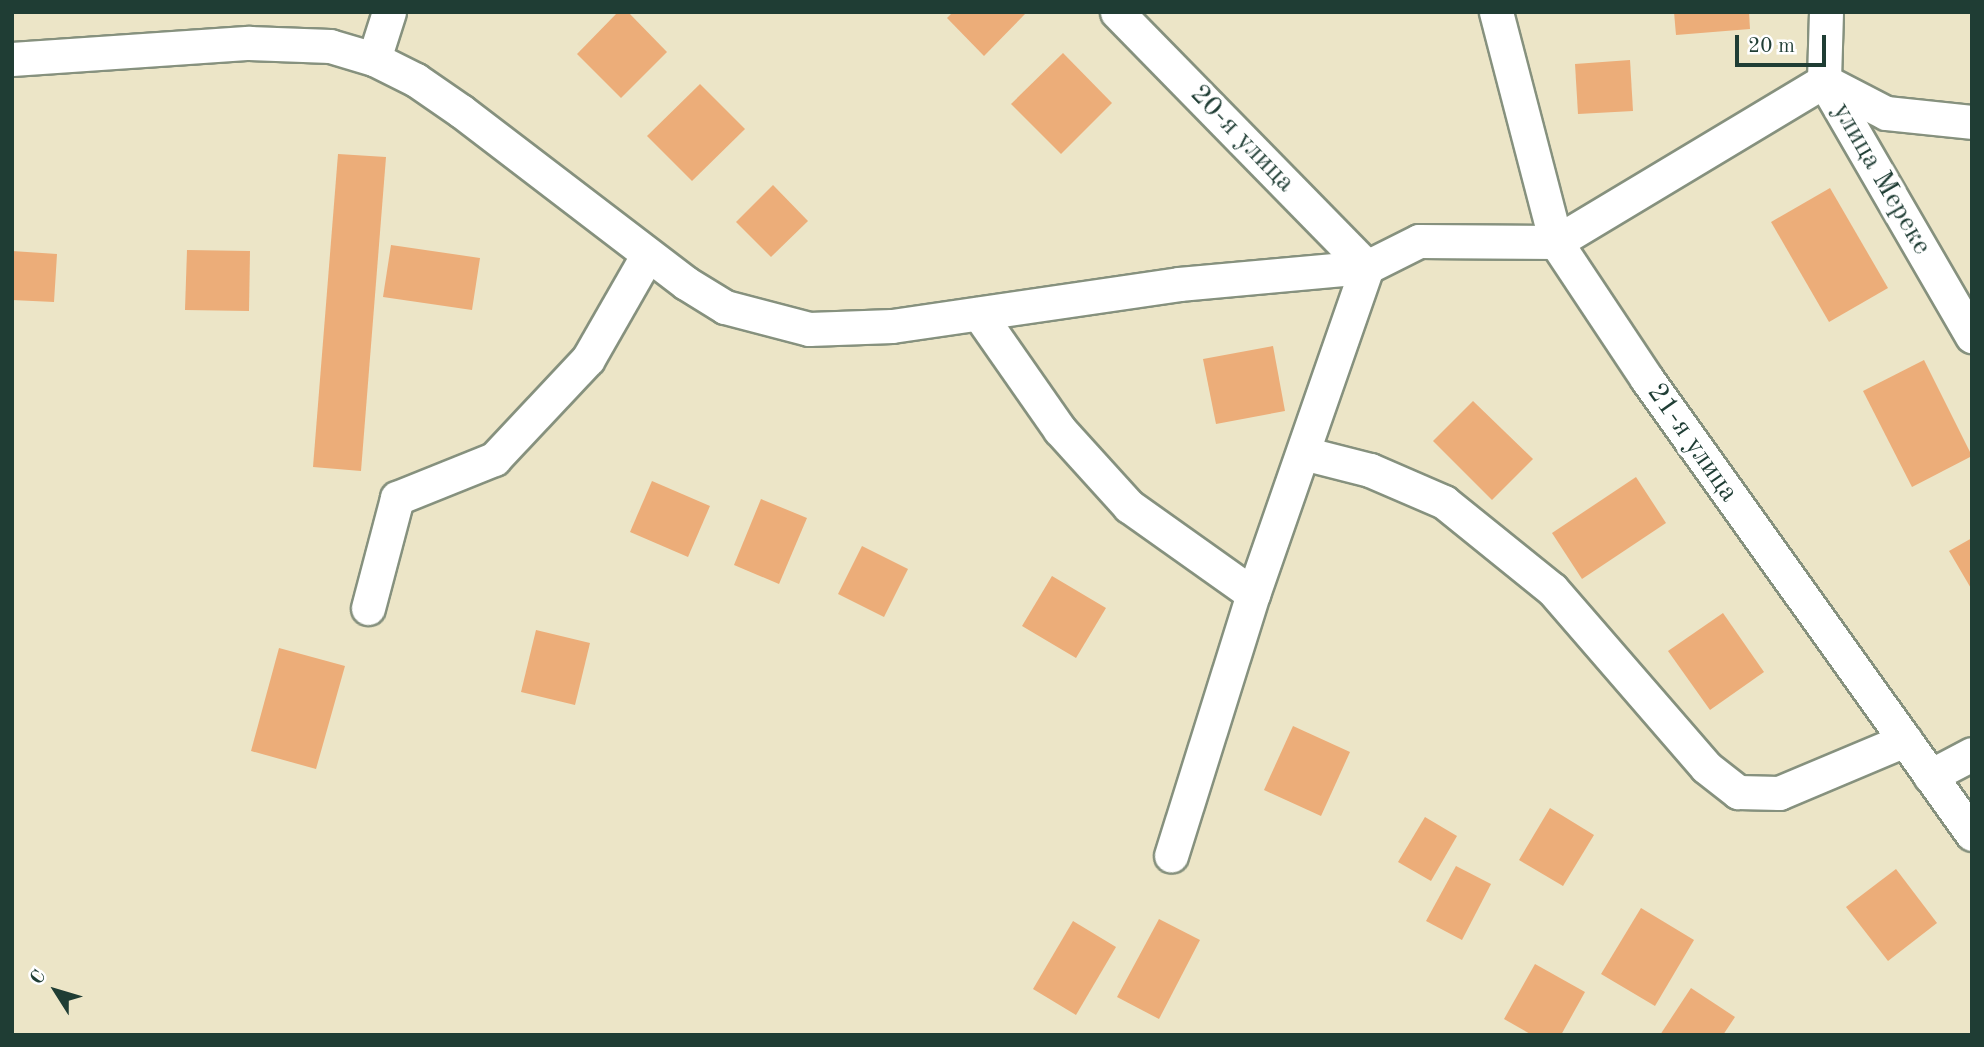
<!DOCTYPE html>
<html>
<head>
<meta charset="utf-8">
<style>
	body { margin:0 }
	#map { position:relative; width:1984px; height:1047px; overflow:hidden; background:#ece5c7; font-family:"Old Standard TT",serif }
	div>[style] { position:absolute }
	[style*='--x'] { left:calc(var(--x)*1px); top:calc(var(--y)*1px); width:calc(var(--w)*1px); rotate:calc(var(--a)*1deg) }
	.building>* { inset:0; background:#ecad79 }
	.roads { filter:drop-shadow(2px 0 #86917e) drop-shadow(-2px 0 #86917e) drop-shadow(0 2px #86917e) drop-shadow(0 -2px #86917e) }
	.minor>* { height:33px; margin:-16.5px; padding:0 16.5px; transform-origin:16.5px; border-radius:16.5px; background:#fff }
	span { translate:-50% -50%; white-space:nowrap; text-align:center; line-height:1.15; -webkit-text-stroke:7px #fff; paint-order:stroke }
	.street-label { font-size:28px; color:#1f3d34 }
	.frame { position:absolute; inset:0; border:14px solid #1f3d34; pointer-events:none }
	.north { position:absolute; left:21px; top:956px; width:70px; height:70px; -webkit-text-stroke:5px #fff; paint-order:stroke; rotate:307deg; font-size:19px; font-weight:700; line-height:28px; text-align:center; color:#1f3d34 }
	.north::after { content:''; display:block; margin:auto; width:24px; height:32px; background:#1f3d34; clip-path:polygon(50% 0,100% 100%,50% 72%,0 100%) }
	.scale { position:absolute; left:1735px; top:35px; width:91px; height:32px; box-sizing:border-box; border:4px solid #1f3d34; border-top:0; padding-left:9px; font-size:21px; line-height:24px; white-space:nowrap; color:#1f3d34; -webkit-text-stroke:5px #fff; paint-order:stroke }
</style>
</head>
<body>
<div id="map">
	<div class="building">
		<i style="clip-path:polygon(618px 12px,628px 12px,667px 52px,621px 98px,577px 54px)"></i>
		<i style="clip-path:polygon(953px 12px,1023px 12px,1025px 14px,984px 56px,947px 18px)"></i>
		<i style="clip-path:polygon(1674px 12px,1749px 12px,1750px 29px,1676px 35px)"></i>
		<i style="clip-path:polygon(1063px 53px,1112px 103px,1061px 154px,1011px 104px)"></i>
		<i style="clip-path:polygon(1630px 60px,1633px 111px,1578px 114px,1575px 64px)"></i>
		<i style="clip-path:polygon(700px 84px,745px 129px,692px 181px,647px 136px)"></i>
		<i style="clip-path:polygon(338px 154px,386px 157px,361px 471px,313px 467px)"></i>
		<i style="clip-path:polygon(773px 185px,808px 221px,771px 257px,736px 222px)"></i>
		<i style="clip-path:polygon(1830px 188px,1888px 288px,1829px 322px,1771px 222px)"></i>
		<i style="clip-path:polygon(391px 245px,480px 258px,472px 310px,383px 297px)"></i>
		<i style="clip-path:polygon(187px 250px,250px 251px,249px 311px,185px 310px)"></i>
		<i style="clip-path:polygon(12px 251px,57px 254px,54px 302px,12px 300px)"></i>
		<i style="clip-path:polygon(1273px 346px,1285px 411px,1216px 424px,1203px 359px)"></i>
		<i style="clip-path:polygon(1924px 360px,1972px 456px,1912px 487px,1863px 391px)"></i>
		<i style="clip-path:polygon(1473px 401px,1533px 459px,1492px 500px,1433px 441px)"></i>
		<i style="clip-path:polygon(1636px 477px,1666px 523px,1582px 579px,1552px 533px)"></i>
		<i style="clip-path:polygon(652px 481px,710px 506px,688px 557px,630px 532px)"></i>
		<i style="clip-path:polygon(761px 499px,807px 518px,779px 584px,734px 565px)"></i>
		<i style="clip-path:polygon(1972px 538px,1972px 590px,1949px 551px)"></i>
		<i style="clip-path:polygon(862px 546px,908px 569px,884px 617px,838px 594px)"></i>
		<i style="clip-path:polygon(1052px 576px,1106px 608px,1076px 658px,1022px 626px)"></i>
		<i style="clip-path:polygon(1723px 613px,1764px 672px,1710px 710px,1668px 651px)"></i>
		<i style="clip-path:polygon(536px 630px,590px 643px,575px 705px,521px 692px)"></i>
		<i style="clip-path:polygon(279px 648px,345px 666px,316px 769px,251px 751px)"></i>
		<i style="clip-path:polygon(1293px 726px,1350px 752px,1321px 816px,1264px 790px)"></i>
		<i style="clip-path:polygon(1550px 808px,1594px 835px,1563px 886px,1519px 860px)"></i>
		<i style="clip-path:polygon(1425px 817px,1457px 836px,1431px 881px,1398px 862px)"></i>
		<i style="clip-path:polygon(1456px 866px,1491px 884px,1462px 940px,1426px 921px)"></i>
		<i style="clip-path:polygon(1896px 869px,1937px 923px,1888px 961px,1846px 907px)"></i>
		<i style="clip-path:polygon(1641px 908px,1694px 940px,1655px 1006px,1601px 974px)"></i>
		<i style="clip-path:polygon(1159px 919px,1200px 940px,1159px 1019px,1117px 997px)"></i>
		<i style="clip-path:polygon(1073px 921px,1116px 947px,1076px 1015px,1033px 989px)"></i>
		<i style="clip-path:polygon(1535px 964px,1585px 992px,1561px 1035px,1532px 1035px,1504px 1019px)"></i>
		<i style="clip-path:polygon(1691px 988px,1735px 1017px,1723px 1035px,1660px 1035px)"></i>
	</div>
	<div class="roads">
		<div class="minor">
			<i style="--x:1117;--y:12;--w:357;--a:45.6"></i>
			<i style="--x:1367;--y:267;--w:346;--a:109.2"></i>
			<i style="--x:1253;--y:594;--w:274;--a:107.4"></i>
			<i style="--x:1496;--y:12;--w:238;--a:75.4"></i>
			<i style="--x:1556;--y:242;--w:164;--a:56.4"></i>
			<i style="--x:1647;--y:379;--w:559;--a:54.46"></i>
			<i style="--x:1826;--y:12;--w:69;--a:91.7"></i>
			<i style="--x:1824;--y:81;--w:295;--a:59.9"></i>
			<i style="--x:12;--y:59;--w:238;--a:-3.9"></i>
			<i style="--x:249;--y:43;--w:81;--a:2.1"></i>
			<i style="--x:330;--y:46;--w:46;--a:16.5"></i>
			<i style="--x:374;--y:59;--w:47;--a:26.6"></i>
			<i style="--x:416;--y:80;--w:55;--a:34.6"></i>
			<i style="--x:461;--y:111;--w:283;--a:37.4"></i>
			<i style="--x:686;--y:283;--w:46;--a:31.6"></i>
			<i style="--x:725;--y:307;--w:87;--a:14.7"></i>
			<i style="--x:809;--y:329;--w:83;--a:-2.1"></i>
			<i style="--x:892;--y:326;--w:290;--a:-8.3"></i>
			<i style="--x:1179;--y:284;--w:189;--a:-5.2"></i>
			<i style="--x:1367;--y:267;--w:58;--a:-26.6"></i>
			<i style="--x:1419;--y:241;--w:137;--a:0.4"></i>
			<i style="--x:1556;--y:242;--w:313;--a:-31"></i>
			<i style="--x:1824;--y:81;--w:70;--a:27.3"></i>
			<i style="--x:1886;--y:113;--w:86;--a:6"></i>
			<i style="--x:374;--y:59;--w:49;--a:-72.3"></i>
			<i style="--x:979;--y:314;--w:141;--a:55.1"></i>
			<i style="--x:1060;--y:430;--w:103;--a:47.8"></i>
			<i style="--x:1129;--y:506;--w:152;--a:35.4"></i>
			<i style="--x:1303;--y:453;--w:69;--a:14.2"></i>
			<i style="--x:1370;--y:470;--w:81;--a:23.4"></i>
			<i style="--x:1444;--y:502;--w:139;--a:38.9"></i>
			<i style="--x:1552;--y:589;--w:235;--a:49.1"></i>
			<i style="--x:1706;--y:767;--w:41;--a:38"></i>
			<i style="--x:1738;--y:792;--w:41;--a:1.4"></i>
			<i style="--x:1779;--y:793;--w:137;--a:-22.8"></i>
			<i style="--x:368;--y:608;--w:114;--a:-75.2"></i>
			<i style="--x:397;--y:498;--w:105;--a:-21.9"></i>
			<i style="--x:494;--y:459;--w:137;--a:-46.8"></i>
			<i style="--x:588;--y:359;--w:119;--a:-60.2"></i>
			<i style="--x:1930;--y:776;--w:47;--a:-27.6"></i>
		</div>
	</div>
	<div class="street-label">
		<span style="left:1242px;top:139px;rotate:46deg">20-я улица</span>
		<span style="left:1881px;top:179px;rotate:60deg">улица Мереке</span>
		<span style="left:1692px;top:443px;rotate:55deg">21-я улица</span>
	</div>
	<div class="frame"></div>
	<div class="north">С</div>
	<div class="scale">20 m</div>
</div>
</body>
</html>
